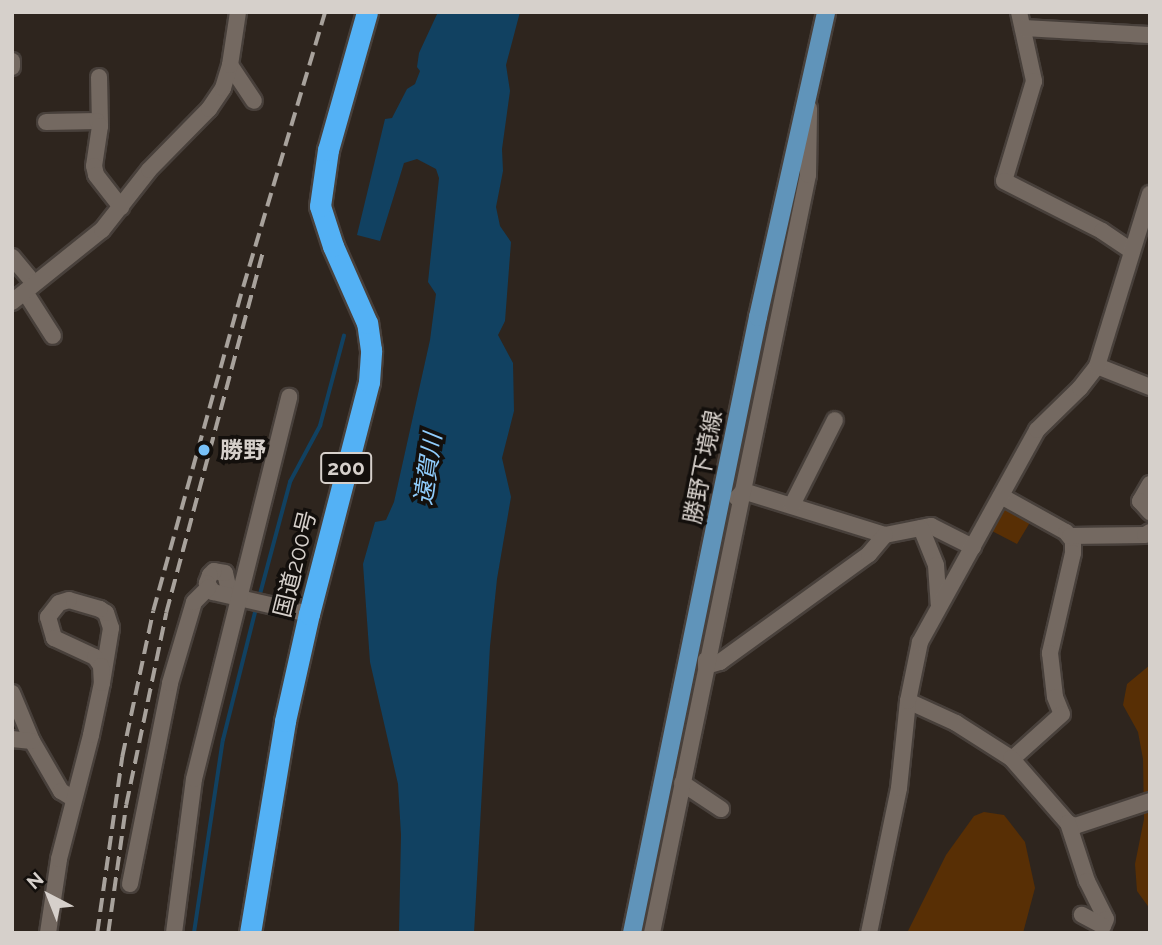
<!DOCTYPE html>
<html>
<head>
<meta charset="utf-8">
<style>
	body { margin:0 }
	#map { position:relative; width:1162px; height:945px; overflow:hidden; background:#2e251e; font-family:Raleway,"Noto Sans JP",sans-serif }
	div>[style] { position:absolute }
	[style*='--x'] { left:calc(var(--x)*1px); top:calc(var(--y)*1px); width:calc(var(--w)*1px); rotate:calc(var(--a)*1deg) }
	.green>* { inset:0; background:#582f05 }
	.water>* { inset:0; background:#114161 }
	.stream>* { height:3.5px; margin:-1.75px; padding:0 1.75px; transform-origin:1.75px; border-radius:1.75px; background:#114161 }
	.roads { filter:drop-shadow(2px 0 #48403b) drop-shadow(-2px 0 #48403b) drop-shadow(0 2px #48403b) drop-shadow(0 -2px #48403b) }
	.minor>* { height:16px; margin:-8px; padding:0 8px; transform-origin:8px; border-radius:8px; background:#746961 }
	.major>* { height:18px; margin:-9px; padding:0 9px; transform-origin:9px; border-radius:9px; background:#6094ba }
	.highway>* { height:21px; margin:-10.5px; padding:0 10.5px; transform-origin:10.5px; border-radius:10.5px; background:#53b1f5 }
	.rail>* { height:3.5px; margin-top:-1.75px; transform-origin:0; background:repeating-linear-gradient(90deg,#a8a29c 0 14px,transparent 0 21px) }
	.dots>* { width:19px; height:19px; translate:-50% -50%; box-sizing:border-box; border:4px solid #130f0c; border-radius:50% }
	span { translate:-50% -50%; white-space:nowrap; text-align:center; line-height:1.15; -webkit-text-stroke:7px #130f0c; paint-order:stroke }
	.shield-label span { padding:2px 5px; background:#130f0c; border:2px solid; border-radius:5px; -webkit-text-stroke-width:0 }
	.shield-label { font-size:21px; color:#d6d0cb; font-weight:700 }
	.poi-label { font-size:23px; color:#d6d0cb; font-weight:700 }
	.left { translate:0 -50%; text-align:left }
	.street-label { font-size:23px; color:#d6d0cb }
	.water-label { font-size:24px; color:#90cdfd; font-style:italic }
	.frame { position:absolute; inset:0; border:14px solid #d6d0cb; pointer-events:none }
	.north { position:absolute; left:14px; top:861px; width:70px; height:70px; -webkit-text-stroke:5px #130f0c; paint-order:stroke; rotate:318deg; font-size:19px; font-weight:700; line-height:28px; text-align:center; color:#d6d0cb }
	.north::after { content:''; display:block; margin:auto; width:24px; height:32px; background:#d6d0cb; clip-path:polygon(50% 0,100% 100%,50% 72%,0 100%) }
</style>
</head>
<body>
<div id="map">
	<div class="green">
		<i style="clip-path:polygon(1005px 504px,1032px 519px,1017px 544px,992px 531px)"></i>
		<i style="clip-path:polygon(1150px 665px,1150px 909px,1137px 891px,1135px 864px,1144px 819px,1143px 759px,1138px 732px,1123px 705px,1127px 684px)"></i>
		<i style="clip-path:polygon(984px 812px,1004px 815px,1025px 842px,1035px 888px,1023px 933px,907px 933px,946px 855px,974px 816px)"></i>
	</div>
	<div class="water">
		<i style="clip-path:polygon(438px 12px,520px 12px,506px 65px,510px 91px,502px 149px,503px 171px,496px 207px,500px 226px,511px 242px,505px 321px,498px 335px,513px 363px,514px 411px,502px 458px,511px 497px,497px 579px,490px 646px,474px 933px,399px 933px,401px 835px,398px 784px,370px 662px,363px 564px,375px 522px,386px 520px,394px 502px,430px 340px,436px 294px,428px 282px,439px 178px,436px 169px,417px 159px,404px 163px,380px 241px,357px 235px,385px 119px,392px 118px,407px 89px,415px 84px,420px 71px,417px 67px,419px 53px)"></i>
	</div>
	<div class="stream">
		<i style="--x:259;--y:598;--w:120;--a:-75"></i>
		<i style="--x:290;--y:482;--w:64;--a:-61.8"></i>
		<i style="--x:320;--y:426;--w:93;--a:-75.1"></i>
		<i style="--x:194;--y:933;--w:195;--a:-81.5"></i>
		<i style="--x:223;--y:740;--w:139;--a:-75.9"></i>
	</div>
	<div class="roads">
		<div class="minor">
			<i style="--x:1019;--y:12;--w:71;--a:77.7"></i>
			<i style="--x:1034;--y:81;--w:104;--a:106.7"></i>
			<i style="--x:1004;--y:181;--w:110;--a:27"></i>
			<i style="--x:1102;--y:231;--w:36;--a:34"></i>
			<i style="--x:1023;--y:28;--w:127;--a:3.2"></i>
			<i style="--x:12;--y:61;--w:6;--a:90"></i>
			<i style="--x:230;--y:65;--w:43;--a:56.3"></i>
			<i style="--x:99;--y:77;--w:49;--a:88.8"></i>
			<i style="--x:46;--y:122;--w:51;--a:-1.1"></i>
			<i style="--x:97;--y:121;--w:6;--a:59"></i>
			<i style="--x:100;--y:126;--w:40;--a:98.5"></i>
			<i style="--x:94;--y:166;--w:9;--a:77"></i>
			<i style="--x:96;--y:175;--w:41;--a:52"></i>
			<i style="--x:12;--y:257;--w:34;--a:50"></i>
			<i style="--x:25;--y:292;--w:52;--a:57.5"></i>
			<i style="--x:12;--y:302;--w:115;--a:-38.7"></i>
			<i style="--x:102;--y:230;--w:76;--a:-51.9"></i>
			<i style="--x:149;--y:170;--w:86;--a:-45.5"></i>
			<i style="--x:209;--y:109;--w:25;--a:-56"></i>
			<i style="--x:223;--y:88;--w:24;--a:-73"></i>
			<i style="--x:230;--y:65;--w:54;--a:-81.4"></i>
			<i style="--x:1097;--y:366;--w:57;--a:21.6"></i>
			<i style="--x:1150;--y:484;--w:20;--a:120"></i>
			<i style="--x:1140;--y:501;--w:15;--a:48"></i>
			<i style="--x:1001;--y:496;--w:74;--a:29"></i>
			<i style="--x:1066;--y:532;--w:11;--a:52"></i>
			<i style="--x:1073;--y:541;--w:12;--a:90"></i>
			<i style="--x:1073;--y:553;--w:103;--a:103"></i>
			<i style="--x:1050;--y:653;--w:44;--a:83.5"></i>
			<i style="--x:1055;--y:697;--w:18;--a:68"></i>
			<i style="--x:1062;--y:714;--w:67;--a:138"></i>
			<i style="--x:737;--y:498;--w:9;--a:-49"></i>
			<i style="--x:743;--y:491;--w:149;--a:17.2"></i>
			<i style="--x:885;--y:535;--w:47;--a:-11.1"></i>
			<i style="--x:931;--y:526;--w:47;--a:26.6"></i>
			<i style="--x:792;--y:505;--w:95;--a:-63.2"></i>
			<i style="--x:921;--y:528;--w:40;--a:68"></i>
			<i style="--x:936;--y:565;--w:39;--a:86"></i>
			<i style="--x:1070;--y:536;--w:75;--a:-0.8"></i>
			<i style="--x:1145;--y:535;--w:6;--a:-31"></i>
			<i style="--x:238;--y:597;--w:15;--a:-132"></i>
			<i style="--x:228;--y:586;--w:13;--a:-103"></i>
			<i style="--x:225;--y:573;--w:11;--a:-170"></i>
			<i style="--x:214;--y:571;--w:6;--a:135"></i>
			<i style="--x:210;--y:575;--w:9;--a:111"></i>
			<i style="--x:207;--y:583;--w:11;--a:56"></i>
			<i style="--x:213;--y:592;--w:98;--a:12.9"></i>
			<i style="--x:706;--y:660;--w:6;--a:90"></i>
			<i style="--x:706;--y:666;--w:15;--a:-16"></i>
			<i style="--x:720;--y:662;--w:184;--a:-35.9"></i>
			<i style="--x:869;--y:554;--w:25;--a:-50"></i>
			<i style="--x:12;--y:693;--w:52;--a:67.4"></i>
			<i style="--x:32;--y:741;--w:58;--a:59.9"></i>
			<i style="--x:61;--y:791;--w:15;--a:32"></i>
			<i style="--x:908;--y:701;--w:53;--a:24.6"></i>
			<i style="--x:956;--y:723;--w:65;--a:32.5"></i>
			<i style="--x:1011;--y:758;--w:86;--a:48.8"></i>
			<i style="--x:1068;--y:823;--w:8;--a:23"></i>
			<i style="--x:1075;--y:826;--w:79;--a:-18.4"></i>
			<i style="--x:12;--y:739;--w:20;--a:6"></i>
			<i style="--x:682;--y:783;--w:47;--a:33.7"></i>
			<i style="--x:1068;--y:823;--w:61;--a:71.9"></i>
			<i style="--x:1087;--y:881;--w:42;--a:63.4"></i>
			<i style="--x:1106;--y:919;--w:8;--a:113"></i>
			<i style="--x:1103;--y:926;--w:24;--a:-152"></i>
			<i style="--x:130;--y:884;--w:205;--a:-78.7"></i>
			<i style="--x:170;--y:683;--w:84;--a:-73.5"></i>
			<i style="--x:194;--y:602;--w:20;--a:-45"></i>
			<i style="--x:48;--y:933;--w:75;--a:-81.5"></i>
			<i style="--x:59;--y:859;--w:128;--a:-75.5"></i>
			<i style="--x:91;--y:735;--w:53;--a:-78.1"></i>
			<i style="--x:102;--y:683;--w:56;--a:-80.7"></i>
			<i style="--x:111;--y:628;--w:16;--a:-108"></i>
			<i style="--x:106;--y:613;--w:7;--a:-146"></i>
			<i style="--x:100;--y:609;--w:32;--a:-164"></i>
			<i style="--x:69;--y:600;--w:10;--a:163"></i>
			<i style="--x:59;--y:603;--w:18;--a:128"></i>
			<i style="--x:48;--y:617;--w:22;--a:74"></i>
			<i style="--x:54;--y:638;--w:45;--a:24.9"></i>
			<i style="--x:95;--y:657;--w:11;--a:56"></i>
			<i style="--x:101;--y:666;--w:17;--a:87"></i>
			<i style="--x:174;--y:933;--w:155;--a:-82.6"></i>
			<i style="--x:194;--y:779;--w:394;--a:-76"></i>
			<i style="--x:652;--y:933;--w:774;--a:-78.37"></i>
			<i style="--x:808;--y:175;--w:67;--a:-89.1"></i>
			<i style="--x:869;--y:933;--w:148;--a:-78.3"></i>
			<i style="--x:899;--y:788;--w:87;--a:-84.1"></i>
			<i style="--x:908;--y:701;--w:60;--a:-78.5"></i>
			<i style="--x:920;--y:642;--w:242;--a:-61.1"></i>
			<i style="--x:1037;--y:430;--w:60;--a:-44.3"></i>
			<i style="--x:1080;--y:388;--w:28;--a:-52"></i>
			<i style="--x:1097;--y:366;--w:180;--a:-72.9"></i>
		</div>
		<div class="major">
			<i style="--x:632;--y:933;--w:629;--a:-78.44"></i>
			<i style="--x:758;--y:317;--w:312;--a:-77.4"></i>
		</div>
		<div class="highway">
			<i style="--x:250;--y:933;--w:215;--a:-80.6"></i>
			<i style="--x:285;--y:721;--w:110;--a:-77.4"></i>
			<i style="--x:309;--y:614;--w:240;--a:-75.5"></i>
			<i style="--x:369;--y:382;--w:32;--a:-86"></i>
			<i style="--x:371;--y:350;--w:27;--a:-98"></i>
			<i style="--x:367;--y:323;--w:84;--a:-113.8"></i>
			<i style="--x:333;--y:246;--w:42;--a:-108"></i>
			<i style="--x:320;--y:206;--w:57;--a:-81.9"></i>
			<i style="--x:328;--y:150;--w:143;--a:-74.2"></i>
		</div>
	</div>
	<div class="rail">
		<i style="--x:97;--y:933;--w:178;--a:-81.9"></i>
		<i style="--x:122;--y:757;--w:149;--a:-78"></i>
		<i style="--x:153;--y:611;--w:336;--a:-74.5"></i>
		<i style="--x:243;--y:287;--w:287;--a:-73.4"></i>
		<i style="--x:108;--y:933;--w:129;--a:-82"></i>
		<i style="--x:126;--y:805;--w:196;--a:-78.2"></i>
		<i style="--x:166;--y:613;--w:372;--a:-75"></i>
	</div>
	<div class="dots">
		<i style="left:204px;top:450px;background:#77c0f7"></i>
	</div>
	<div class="shield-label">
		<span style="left:346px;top:468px">200</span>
	</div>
	<div class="poi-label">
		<span class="left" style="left:220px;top:450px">勝野</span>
	</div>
	<div class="street-label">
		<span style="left:703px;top:467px;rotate:-79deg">勝野下境線</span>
		<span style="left:295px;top:564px;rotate:-76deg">国道200号</span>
	</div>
	<div class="water-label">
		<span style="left:428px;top:469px;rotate:-82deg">遠賀川</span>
	</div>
	<div class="frame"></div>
	<div class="north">N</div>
</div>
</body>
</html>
